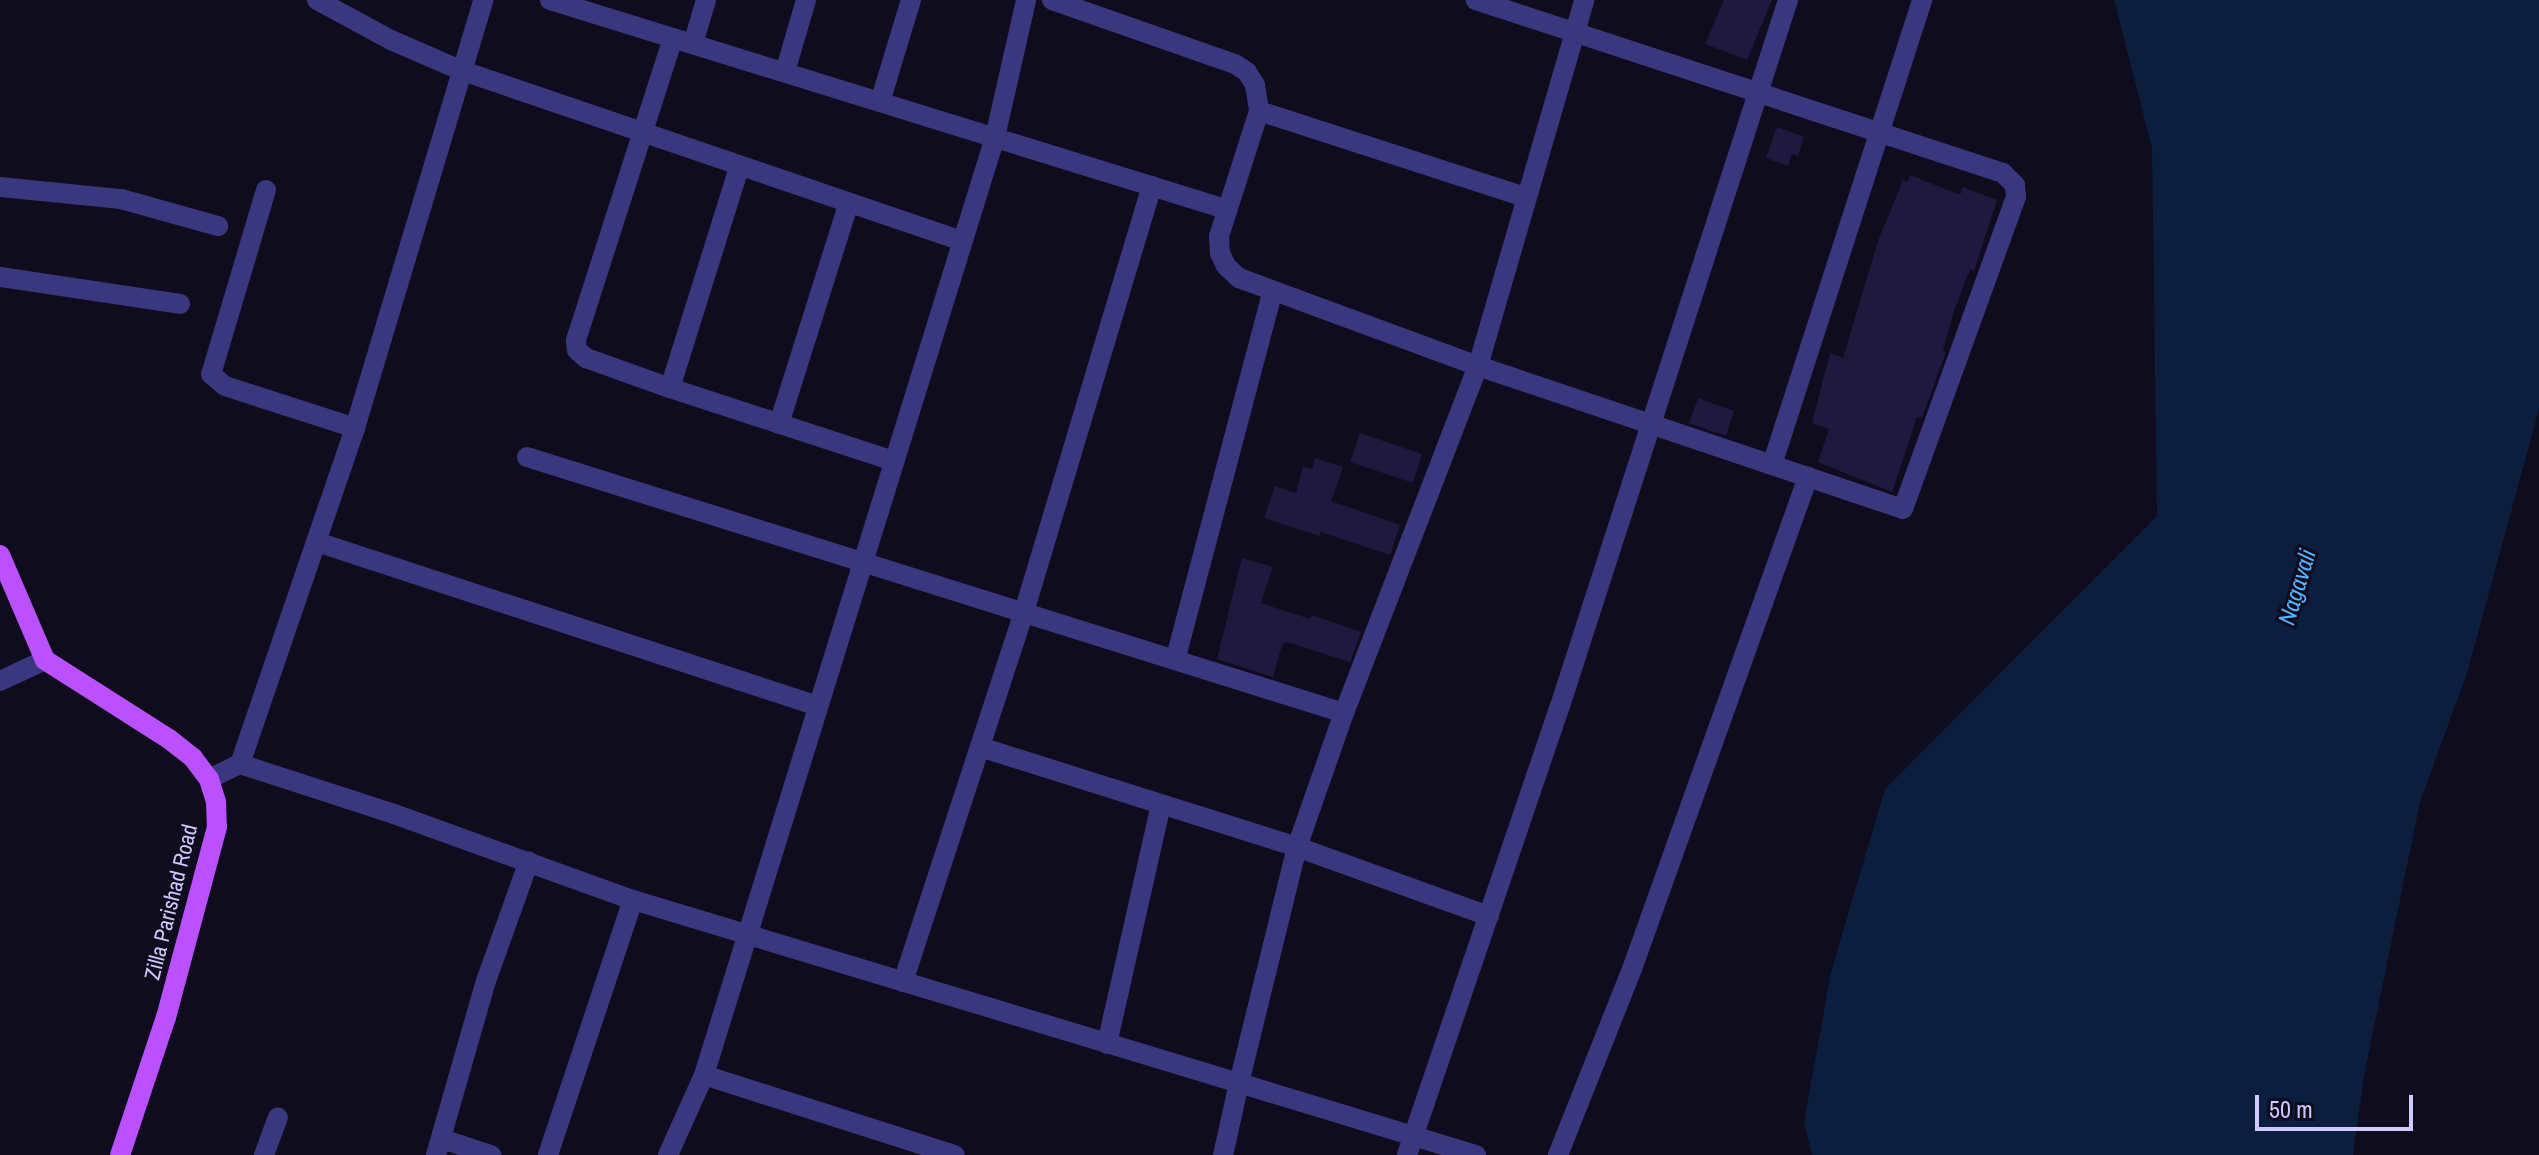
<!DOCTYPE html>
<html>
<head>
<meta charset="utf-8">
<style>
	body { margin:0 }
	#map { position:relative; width:2539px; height:1155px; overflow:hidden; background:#0f0c1e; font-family:"Archivo Narrow",sans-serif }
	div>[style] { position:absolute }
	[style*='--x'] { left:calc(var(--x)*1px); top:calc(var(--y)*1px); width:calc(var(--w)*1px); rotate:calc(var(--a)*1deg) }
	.water>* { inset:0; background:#0b1e3e }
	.building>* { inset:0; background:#1f183f }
	.minor>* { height:20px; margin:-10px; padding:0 10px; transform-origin:10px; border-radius:10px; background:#39377d }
	.major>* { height:20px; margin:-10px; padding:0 10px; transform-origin:10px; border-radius:10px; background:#bb50ff }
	span { translate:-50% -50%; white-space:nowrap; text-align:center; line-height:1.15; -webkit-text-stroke:6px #0f0c1e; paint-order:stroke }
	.street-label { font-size:22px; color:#cec9ff }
	.water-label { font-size:24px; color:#57b3ff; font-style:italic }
	.scale { position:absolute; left:2255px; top:1095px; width:158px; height:36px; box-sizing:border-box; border:4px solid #cec9ff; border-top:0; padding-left:10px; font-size:24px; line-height:28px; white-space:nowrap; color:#cec9ff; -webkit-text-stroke:6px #0f0c1e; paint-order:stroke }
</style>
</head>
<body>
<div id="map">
	<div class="water">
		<i style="clip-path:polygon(2114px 0,2539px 0,2539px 409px,2468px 670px,2420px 802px,2364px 1076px,2353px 1155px,1812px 1155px,1804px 1122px,1831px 972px,1885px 789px,2157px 516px,2152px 148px)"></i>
	</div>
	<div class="building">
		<i style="clip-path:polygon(1724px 0,1772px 0,1747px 60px,1705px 44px)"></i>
		<i style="clip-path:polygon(1777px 127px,1804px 137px,1798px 156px,1792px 154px,1788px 166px,1766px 158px)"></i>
		<i style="clip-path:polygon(1910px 175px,1960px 195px,1963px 187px,1997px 200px,1974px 271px,1970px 269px,1954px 311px,1943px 350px,1946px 352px,1922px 418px,1917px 417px,1892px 492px,1818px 462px,1829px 429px,1812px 423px,1830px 353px,1843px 358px,1878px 241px,1903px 180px,1907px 182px)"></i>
		<i style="clip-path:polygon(1698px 398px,1734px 411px,1726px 436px,1689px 423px)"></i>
		<i style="clip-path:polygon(1360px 433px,1422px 454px,1413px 483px,1350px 462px)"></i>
		<i style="clip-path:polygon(1315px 458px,1343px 467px,1331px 501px,1400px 525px,1390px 555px,1321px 532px,1319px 536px,1264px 518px,1275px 486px,1296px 493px,1303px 467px,1312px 469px)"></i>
		<i style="clip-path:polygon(1242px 558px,1273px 567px,1261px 603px,1310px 619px,1312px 615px,1361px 632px,1350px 662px,1287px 642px,1282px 645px,1273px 677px,1217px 659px)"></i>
	</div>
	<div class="minor">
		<i style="--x:317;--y:0;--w:84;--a:28.4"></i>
		<i style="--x:391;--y:40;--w:75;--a:23.5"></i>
		<i style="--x:460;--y:70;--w:530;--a:18.81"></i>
		<i style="--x:550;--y:0;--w:707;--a:17.2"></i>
		<i style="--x:1052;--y:0;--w:194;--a:19.3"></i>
		<i style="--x:1235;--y:64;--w:14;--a:34"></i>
		<i style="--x:1247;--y:72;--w:15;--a:58"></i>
		<i style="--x:1255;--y:85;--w:26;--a:81"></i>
		<i style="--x:1259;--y:111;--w:131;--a:107.7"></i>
		<i style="--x:1219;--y:236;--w:17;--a:87"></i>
		<i style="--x:1220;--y:253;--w:14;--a:65"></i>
		<i style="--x:1226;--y:266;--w:18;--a:43"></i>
		<i style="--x:1239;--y:278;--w:255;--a:20.2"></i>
		<i style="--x:1478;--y:366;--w:448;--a:18.6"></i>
		<i style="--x:1903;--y:509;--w:332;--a:-70.1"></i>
		<i style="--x:2016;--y:197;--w:12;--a:-95"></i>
		<i style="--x:2015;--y:185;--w:17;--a:-135"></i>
		<i style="--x:2003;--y:173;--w:555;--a:-161.83"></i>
		<i style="--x:673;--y:38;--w:318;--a:107.8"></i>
		<i style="--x:576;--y:341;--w:9;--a:84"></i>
		<i style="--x:577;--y:350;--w:12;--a:42"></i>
		<i style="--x:586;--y:358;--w:89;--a:19.7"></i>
		<i style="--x:670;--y:388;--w:236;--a:18.1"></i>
		<i style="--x:693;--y:44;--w:46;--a:-73.5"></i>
		<i style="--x:785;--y:72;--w:75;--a:-73.7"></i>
		<i style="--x:880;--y:102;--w:107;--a:-73.1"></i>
		<i style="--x:1259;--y:111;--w:281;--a:17.9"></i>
		<i style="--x:0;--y:187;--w:122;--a:5.7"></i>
		<i style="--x:121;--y:199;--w:101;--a:15.6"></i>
		<i style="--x:266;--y:190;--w:192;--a:106.6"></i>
		<i style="--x:211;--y:374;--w:18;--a:41"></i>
		<i style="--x:225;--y:386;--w:137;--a:17.9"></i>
		<i style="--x:0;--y:277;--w:182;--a:8.5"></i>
		<i style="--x:670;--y:388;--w:231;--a:-72.6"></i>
		<i style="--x:779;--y:424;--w:230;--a:-72.5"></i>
		<i style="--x:527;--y:457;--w:856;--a:17.4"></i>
		<i style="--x:1772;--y:465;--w:489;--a:-72.1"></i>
		<i style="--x:317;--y:542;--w:527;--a:18.13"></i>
		<i style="--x:1176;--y:657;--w:379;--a:-75.2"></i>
		<i style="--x:0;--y:681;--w:50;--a:-25"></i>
		<i style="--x:980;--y:747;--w:332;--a:17.5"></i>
		<i style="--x:1297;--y:847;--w:204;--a:19.8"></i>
		<i style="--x:240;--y:764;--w:162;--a:18"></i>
		<i style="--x:394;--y:814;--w:254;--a:19.8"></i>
		<i style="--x:633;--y:900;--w:633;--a:16.8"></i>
		<i style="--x:1239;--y:1083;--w:74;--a:102.5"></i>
		<i style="--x:209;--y:779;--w:34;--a:-26"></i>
		<i style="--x:240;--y:764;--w:355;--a:-71.1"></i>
		<i style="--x:355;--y:428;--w:447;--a:-73.3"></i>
		<i style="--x:903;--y:982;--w:389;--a:-71.9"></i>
		<i style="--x:1024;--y:612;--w:445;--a:-73.3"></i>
		<i style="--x:1107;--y:1044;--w:245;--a:-77.3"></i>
		<i style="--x:704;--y:1075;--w:263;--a:17.7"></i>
		<i style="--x:442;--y:1139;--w:52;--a:18.1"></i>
		<i style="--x:264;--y:1155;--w:40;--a:-69.8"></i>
		<i style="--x:436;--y:1155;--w:181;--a:-74"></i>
		<i style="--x:486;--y:981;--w:127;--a:-70.3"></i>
		<i style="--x:548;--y:1155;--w:269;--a:-71.6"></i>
		<i style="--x:668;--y:1155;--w:88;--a:-65.8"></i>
		<i style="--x:704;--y:1075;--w:982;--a:-72.76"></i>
		<i style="--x:995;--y:137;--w:140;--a:-77.2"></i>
		<i style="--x:1407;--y:1155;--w:474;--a:-71.2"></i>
		<i style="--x:1560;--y:706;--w:742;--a:-72.1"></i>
		<i style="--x:1476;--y:1155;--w:248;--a:-163.1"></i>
		<i style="--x:1239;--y:1083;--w:243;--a:-76.2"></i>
		<i style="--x:1297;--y:847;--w:142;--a:-70.7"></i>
		<i style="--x:1344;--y:713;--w:372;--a:-68.9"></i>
		<i style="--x:1478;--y:366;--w:381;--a:-73.8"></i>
		<i style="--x:1558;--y:1155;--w:200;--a:-68.3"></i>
		<i style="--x:1632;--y:969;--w:523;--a:-70.32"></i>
	</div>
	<div class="major">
		<i style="--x:0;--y:555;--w:114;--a:66.8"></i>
		<i style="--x:45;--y:660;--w:147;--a:32.5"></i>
		<i style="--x:169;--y:739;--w:31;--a:38"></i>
		<i style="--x:193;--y:758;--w:26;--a:53"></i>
		<i style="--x:209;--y:779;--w:24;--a:73"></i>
		<i style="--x:216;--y:802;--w:25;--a:88"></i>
		<i style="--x:217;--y:827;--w:197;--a:105"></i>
		<i style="--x:166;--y:1017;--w:145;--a:108.4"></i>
	</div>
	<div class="street-label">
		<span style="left:171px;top:902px;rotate:-76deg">Zilla Parishad Road</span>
	</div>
	<div class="water-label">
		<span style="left:2297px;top:587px;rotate:-73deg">Nagavali</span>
	</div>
	<div class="scale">50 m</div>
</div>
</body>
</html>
